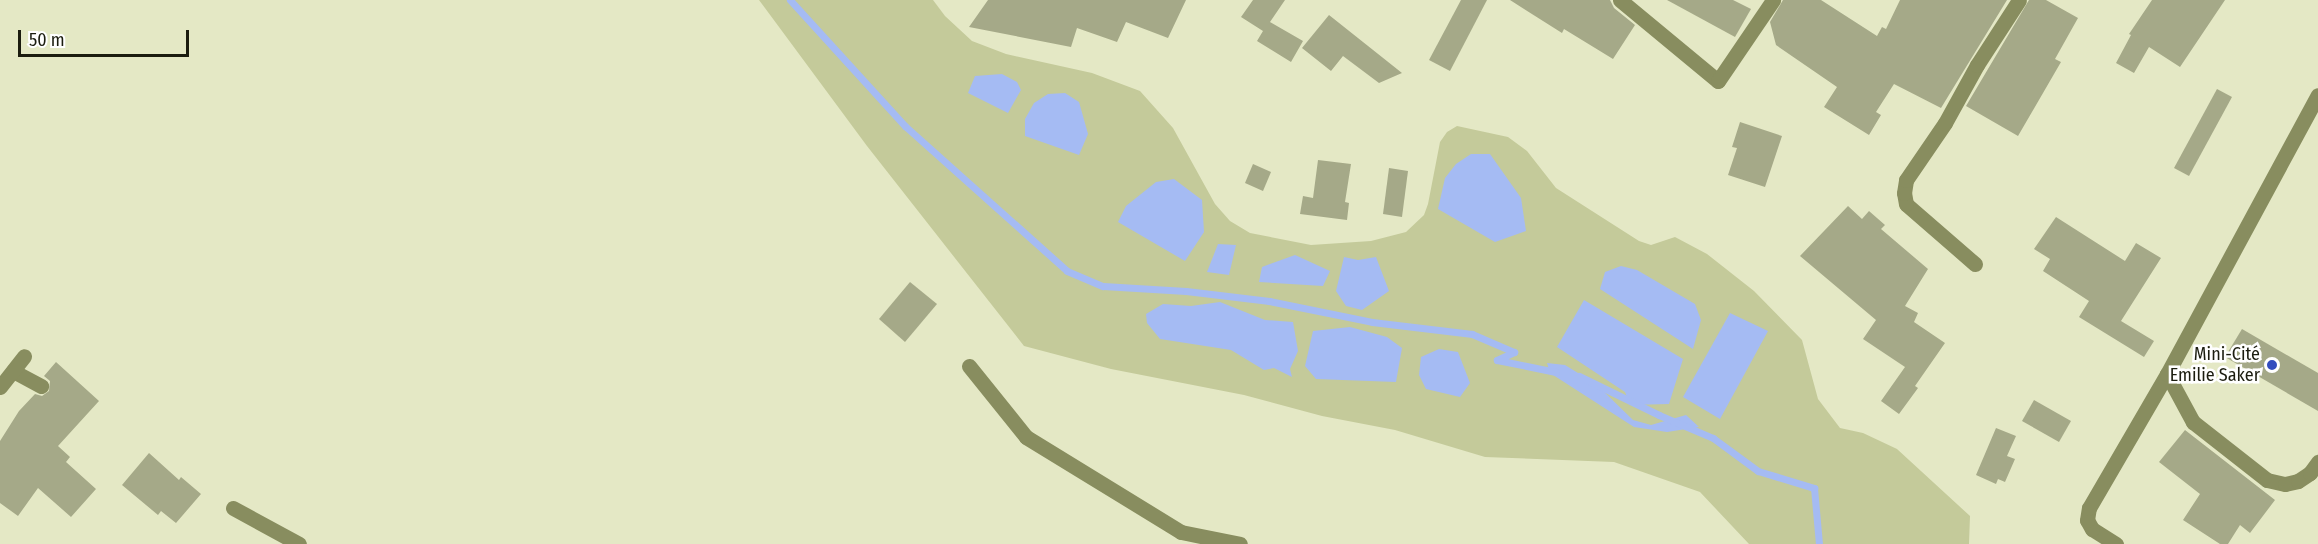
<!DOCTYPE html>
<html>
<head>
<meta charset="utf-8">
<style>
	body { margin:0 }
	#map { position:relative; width:2318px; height:544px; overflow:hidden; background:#e4e8c5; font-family:"Fira Sans Condensed",sans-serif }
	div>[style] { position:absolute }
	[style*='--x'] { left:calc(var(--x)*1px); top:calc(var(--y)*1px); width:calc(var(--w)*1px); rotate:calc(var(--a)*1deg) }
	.green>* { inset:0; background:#c4ca9a }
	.water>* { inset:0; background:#a5bbf3 }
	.stream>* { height:7px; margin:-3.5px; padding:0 3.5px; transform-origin:3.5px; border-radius:3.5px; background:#a5bbf3 }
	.building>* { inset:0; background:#a5a988 }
	.minor>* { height:15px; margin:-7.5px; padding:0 7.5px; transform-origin:7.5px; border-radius:7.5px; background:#888d5f }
	.dots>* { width:16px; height:16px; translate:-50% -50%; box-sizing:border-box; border:3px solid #fff; border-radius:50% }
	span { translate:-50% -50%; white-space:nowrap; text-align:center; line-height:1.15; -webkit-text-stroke:5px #fff; paint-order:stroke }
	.poi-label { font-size:18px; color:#1b1c0f }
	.right { translate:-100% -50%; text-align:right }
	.scale { position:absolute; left:18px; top:30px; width:171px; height:27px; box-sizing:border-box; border:3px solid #1b1c0f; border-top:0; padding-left:8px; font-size:18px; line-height:21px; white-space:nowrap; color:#1b1c0f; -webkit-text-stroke:4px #fff; paint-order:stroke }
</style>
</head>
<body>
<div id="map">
	<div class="green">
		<i style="clip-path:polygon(759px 0,933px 0,945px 16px,972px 41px,1006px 54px,1092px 73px,1140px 91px,1173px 128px,1215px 204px,1230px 221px,1250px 233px,1311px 245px,1371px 241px,1406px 232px,1424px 215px,1428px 204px,1440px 142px,1447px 132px,1457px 126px,1508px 137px,1527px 151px,1556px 188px,1639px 241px,1651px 245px,1675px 237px,1707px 254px,1754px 291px,1802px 340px,1818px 399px,1840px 428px,1863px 433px,1897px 449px,1970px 516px,1969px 544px,1749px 544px,1700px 492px,1614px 462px,1485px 457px,1395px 430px,1322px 416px,1244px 395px,1111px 369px,1024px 346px,867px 146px)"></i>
	</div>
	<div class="water">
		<i style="clip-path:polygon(1002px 74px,1017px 82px,1021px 90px,1008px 113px,968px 93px,975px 76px)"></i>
		<i style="clip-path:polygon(1065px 93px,1079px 102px,1088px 134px,1079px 155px,1025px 136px,1025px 119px,1034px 103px,1048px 94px)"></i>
		<i style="clip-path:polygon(1471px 154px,1490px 154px,1521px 198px,1526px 231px,1495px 242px,1438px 209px,1445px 178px,1456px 164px)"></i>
		<i style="clip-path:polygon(1174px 179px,1202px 200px,1204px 232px,1185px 261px,1118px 222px,1126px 206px,1156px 182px)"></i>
		<i style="clip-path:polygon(1218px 244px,1236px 245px,1229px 275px,1207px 272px)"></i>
		<i style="clip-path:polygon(1295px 255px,1330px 271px,1323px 286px,1259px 282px,1262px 267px)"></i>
		<i style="clip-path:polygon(1344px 257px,1358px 260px,1376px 257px,1389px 291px,1362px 310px,1346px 306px,1336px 291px)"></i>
		<i style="clip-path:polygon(1621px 266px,1637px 270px,1695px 304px,1701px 320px,1693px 349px,1600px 289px,1605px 272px)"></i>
		<i style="clip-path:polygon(1584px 300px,1683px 359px,1669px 404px,1630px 405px,1625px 392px,1557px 347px)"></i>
		<i style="clip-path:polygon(1220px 302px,1265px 320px,1293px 322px,1298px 351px,1290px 369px,1292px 377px,1274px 368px,1264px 370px,1231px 350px,1160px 339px,1147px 323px,1146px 314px,1163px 304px,1191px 306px)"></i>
		<i style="clip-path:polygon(1730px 313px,1768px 331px,1720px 419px,1683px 397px)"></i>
		<i style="clip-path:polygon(1350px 327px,1387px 337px,1402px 348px,1396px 382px,1316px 379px,1305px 366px,1313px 331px)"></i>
		<i style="clip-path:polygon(1439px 349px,1458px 352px,1470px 383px,1460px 397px,1426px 389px,1419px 375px,1421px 357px)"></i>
		<i style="clip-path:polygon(1547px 363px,1565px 365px,1596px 384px,1633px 420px,1651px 425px,1686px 415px,1699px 427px,1667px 432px,1634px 427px,1550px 373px)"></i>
	</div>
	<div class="stream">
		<i style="--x:790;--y:0;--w:171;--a:47.6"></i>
		<i style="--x:905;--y:126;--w:217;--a:41.8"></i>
		<i style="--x:1067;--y:271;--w:39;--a:23"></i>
		<i style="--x:1103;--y:286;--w:83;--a:3.4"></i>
		<i style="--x:1186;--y:291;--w:84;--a:6.9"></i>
		<i style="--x:1269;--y:301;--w:105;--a:11.5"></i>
		<i style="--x:1372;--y:322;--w:101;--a:6.8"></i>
		<i style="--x:1472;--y:334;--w:46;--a:23.2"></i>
		<i style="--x:1514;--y:352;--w:19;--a:155"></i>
		<i style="--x:1497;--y:360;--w:60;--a:11.5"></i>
		<i style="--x:1579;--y:376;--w:89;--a:26"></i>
		<i style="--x:1659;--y:415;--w:59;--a:23.1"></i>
		<i style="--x:1713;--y:438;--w:56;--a:36.3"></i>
		<i style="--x:1758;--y:471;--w:59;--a:16.9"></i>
		<i style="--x:1814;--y:488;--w:56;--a:84.9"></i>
	</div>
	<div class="building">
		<i style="clip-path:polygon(988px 0,1186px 0,1168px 38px,1126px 22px,1117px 42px,1077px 28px,1071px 47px,969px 27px)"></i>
		<i style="clip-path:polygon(1253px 0,1285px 0,1270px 22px,1303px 41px,1291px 62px,1257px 41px,1263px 31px,1241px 17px)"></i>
		<i style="clip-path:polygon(1461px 0,1487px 0,1450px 71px,1429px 60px)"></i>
		<i style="clip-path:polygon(1510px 0,1610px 0,1614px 8px,1635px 25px,1613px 59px,1564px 29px,1562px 33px)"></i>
		<i style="clip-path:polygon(1667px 0,1733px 0,1751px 9px,1735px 37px)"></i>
		<i style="clip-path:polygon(1783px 0,1821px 0,1877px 36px,1882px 27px,1886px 29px,1900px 0,2007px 0,1941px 108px,1894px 84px,1876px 112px,1881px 115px,1869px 135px,1824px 107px,1837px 87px,1776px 45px,1770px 22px)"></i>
		<i style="clip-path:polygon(2029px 0,2046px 0,2078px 18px,2055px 59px,2061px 62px,2018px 136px,1966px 106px)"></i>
		<i style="clip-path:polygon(2152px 0,2225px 0,2180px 67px,2149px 47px,2134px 73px,2116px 63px,2131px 35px,2129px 34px)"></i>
		<i style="clip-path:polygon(1329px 15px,1402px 73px,1379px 83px,1343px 56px,1331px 71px,1302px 48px)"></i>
		<i style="clip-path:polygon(2217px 89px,2232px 97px,2189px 176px,2174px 168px)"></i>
		<i style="clip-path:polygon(1740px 122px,1782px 136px,1765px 187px,1728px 175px,1737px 148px,1732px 147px)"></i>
		<i style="clip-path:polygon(1318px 160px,1351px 164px,1345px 202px,1349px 203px,1347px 220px,1300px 214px,1303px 196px,1313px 198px)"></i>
		<i style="clip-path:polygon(1253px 164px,1271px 172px,1263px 191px,1245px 183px)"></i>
		<i style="clip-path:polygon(1389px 168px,1408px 171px,1402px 217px,1383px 214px)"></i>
		<i style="clip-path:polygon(1848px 206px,1862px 219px,1869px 211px,1885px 225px,1881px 229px,1928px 269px,1905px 306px,1918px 313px,1914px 322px,1945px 343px,1915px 386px,1918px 388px,1899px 414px,1881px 401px,1905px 367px,1863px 339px,1876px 320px,1800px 256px)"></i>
		<i style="clip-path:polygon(2056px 217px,2125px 261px,2136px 243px,2161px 258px,2121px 321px,2154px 341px,2144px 357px,2079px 317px,2089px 301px,2043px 271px,2050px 259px,2034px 249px)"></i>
		<i style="clip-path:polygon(910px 282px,937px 304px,905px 342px,879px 319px)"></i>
		<i style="clip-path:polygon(2242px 329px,2318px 373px,2318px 411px,2225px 357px)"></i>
		<i style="clip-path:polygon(56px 362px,99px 401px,58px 446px,70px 457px,66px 462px,96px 489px,71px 517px,38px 488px,18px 516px,0 503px,0 441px,19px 411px,35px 394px,42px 396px,49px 391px,50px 381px,44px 376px)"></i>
		<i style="clip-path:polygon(2034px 400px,2071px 421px,2059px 442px,2022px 421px)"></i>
		<i style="clip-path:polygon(1996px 428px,2016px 436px,2007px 456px,2015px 459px,2005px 482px,1998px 479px,1996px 484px,1976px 475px)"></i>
		<i style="clip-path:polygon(2185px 430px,2275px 500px,2250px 533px,2240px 525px,2228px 544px,2220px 544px,2183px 520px,2200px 494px,2159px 462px)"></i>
		<i style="clip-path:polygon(149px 453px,179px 480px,181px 477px,201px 494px,176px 523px,161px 511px,158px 515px,122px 485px)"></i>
	</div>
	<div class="minor">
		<i style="--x:1620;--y:0;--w:127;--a:39.6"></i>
		<i style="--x:1718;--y:81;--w:98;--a:-55.8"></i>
		<i style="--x:1975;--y:264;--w:91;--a:-139"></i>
		<i style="--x:1906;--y:204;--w:11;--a:-100"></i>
		<i style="--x:1904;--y:193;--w:13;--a:-81"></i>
		<i style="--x:1906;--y:180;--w:69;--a:-55.6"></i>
		<i style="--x:1945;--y:123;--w:66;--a:-61.1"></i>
		<i style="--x:1977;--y:65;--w:77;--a:-57.1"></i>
		<i style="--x:969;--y:366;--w:91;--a:51.2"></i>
		<i style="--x:1026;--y:437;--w:182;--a:31.5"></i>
		<i style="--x:1181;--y:532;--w:60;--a:11.5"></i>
		<i style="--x:13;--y:371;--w:32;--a:28"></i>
		<i style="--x:2167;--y:374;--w:55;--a:61.6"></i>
		<i style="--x:2193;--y:422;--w:94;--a:38.1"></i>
		<i style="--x:2267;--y:480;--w:18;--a:13"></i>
		<i style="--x:2285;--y:484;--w:13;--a:-13"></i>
		<i style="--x:2298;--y:481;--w:14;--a:-34"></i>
		<i style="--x:2310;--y:473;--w:14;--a:-54"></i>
		<i style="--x:0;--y:387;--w:39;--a:-52"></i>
		<i style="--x:233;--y:508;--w:75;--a:28.6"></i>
		<i style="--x:2116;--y:544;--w:28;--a:-148"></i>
		<i style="--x:2092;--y:529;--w:10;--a:-119"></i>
		<i style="--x:2087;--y:520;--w:12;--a:-81"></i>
		<i style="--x:2089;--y:508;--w:155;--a:-59.8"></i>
		<i style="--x:2167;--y:374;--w:317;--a:-61.6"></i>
	</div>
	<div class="dots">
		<i style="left:2272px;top:365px;background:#334dbe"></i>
	</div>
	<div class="poi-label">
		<span class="right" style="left:2260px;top:365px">Mini-Cité<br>Emilie Saker</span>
	</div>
	<div class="scale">50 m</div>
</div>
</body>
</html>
